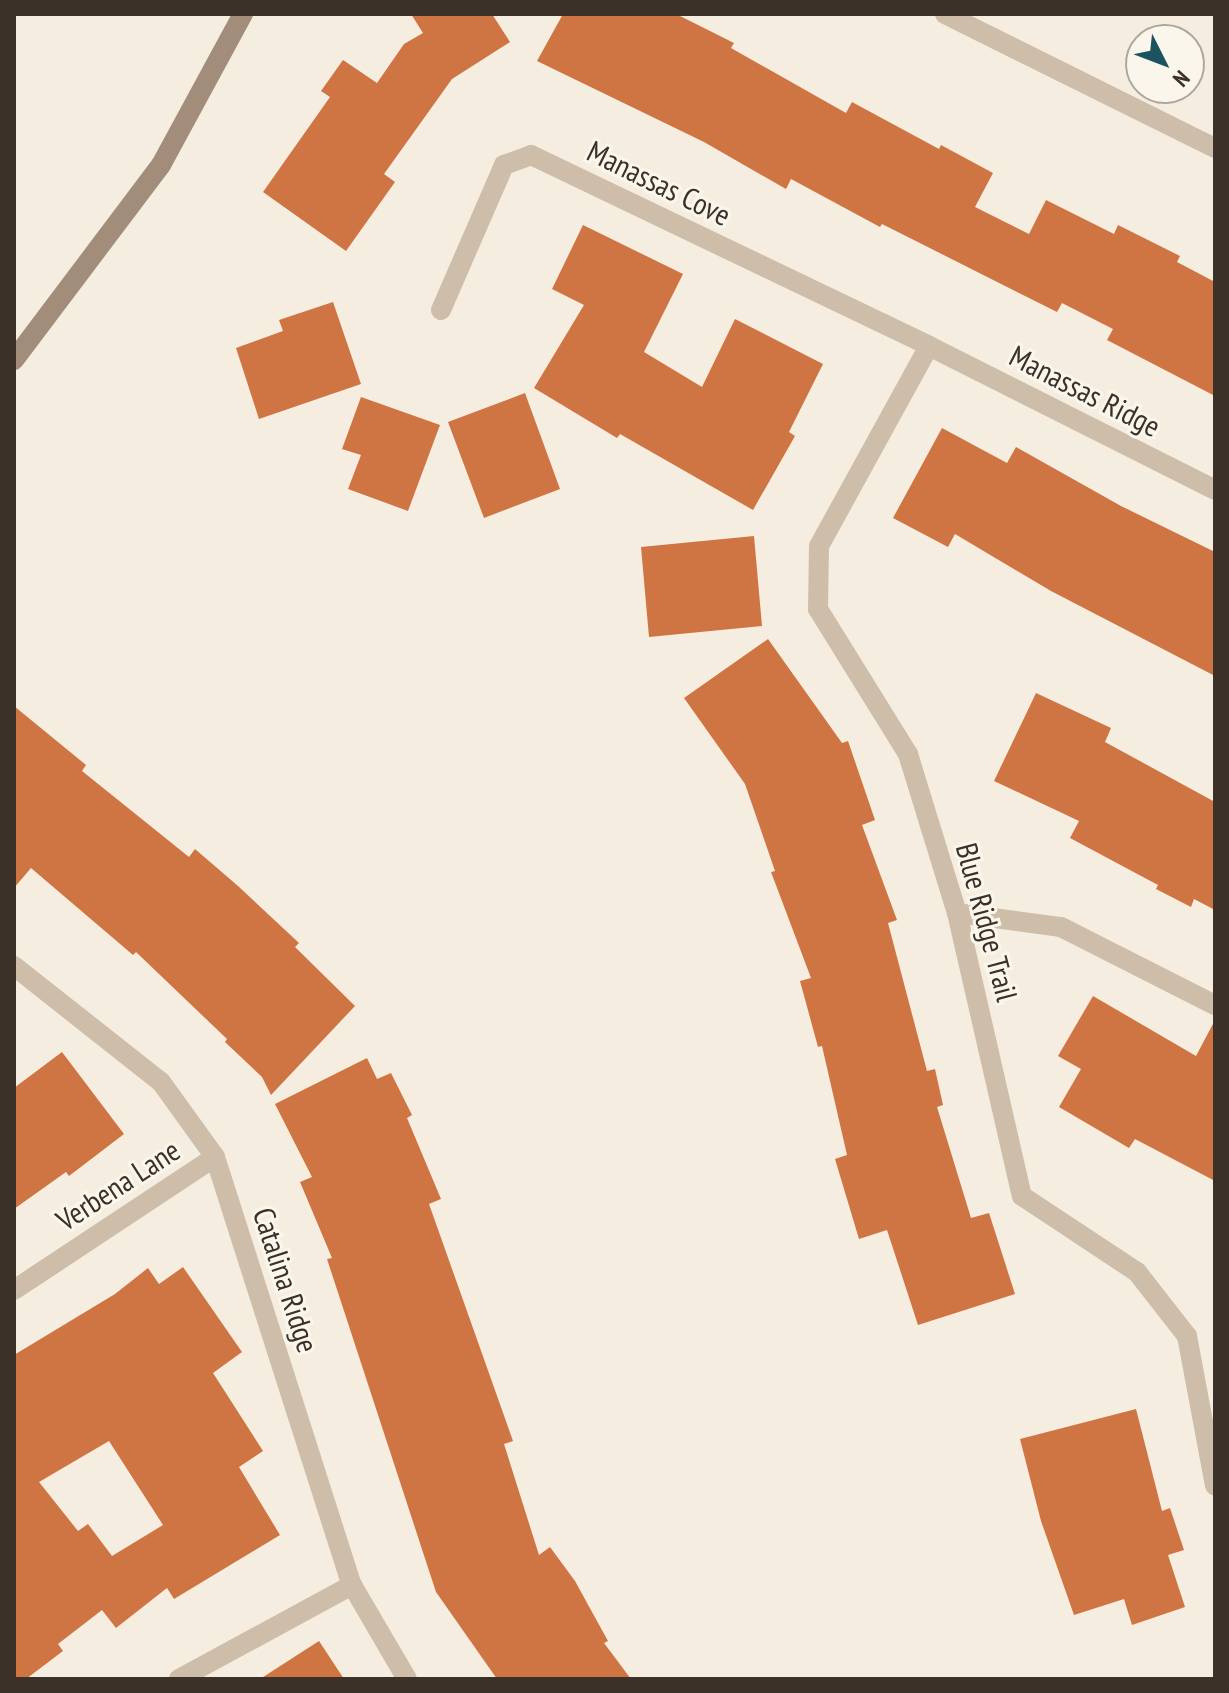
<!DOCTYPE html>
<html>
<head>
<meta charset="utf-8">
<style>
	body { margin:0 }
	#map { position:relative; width:1229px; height:1693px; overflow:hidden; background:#f5eddf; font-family:"PT Sans Narrow",sans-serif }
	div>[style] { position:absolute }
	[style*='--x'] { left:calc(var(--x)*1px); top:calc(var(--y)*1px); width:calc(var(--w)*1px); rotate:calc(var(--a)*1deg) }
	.building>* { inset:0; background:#cf7443 }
	.minor>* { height:20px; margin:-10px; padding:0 10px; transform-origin:10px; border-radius:10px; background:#cebea9 }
	.tertiary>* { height:20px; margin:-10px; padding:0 10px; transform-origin:10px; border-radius:10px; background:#cebea9 }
	.secondary>* { height:20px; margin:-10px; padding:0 10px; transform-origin:10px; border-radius:10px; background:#a28d7a }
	span { translate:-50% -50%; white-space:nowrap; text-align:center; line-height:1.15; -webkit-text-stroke:6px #fbf6ec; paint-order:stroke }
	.street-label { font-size:30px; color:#3b3129 }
	.frame { position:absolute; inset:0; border:16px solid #3b3129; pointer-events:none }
	.north { position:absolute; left:1125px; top:24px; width:80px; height:80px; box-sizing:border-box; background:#fbf6ec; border:2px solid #aea79e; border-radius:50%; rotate:132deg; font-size:22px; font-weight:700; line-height:32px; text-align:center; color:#3b3129 }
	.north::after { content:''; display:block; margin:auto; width:28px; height:36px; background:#1b5460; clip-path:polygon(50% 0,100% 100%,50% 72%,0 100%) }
</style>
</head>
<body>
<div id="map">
	<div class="building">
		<i style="clip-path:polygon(411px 14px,492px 14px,510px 42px,452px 79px,384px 174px,395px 182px,346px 251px,263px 192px,330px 97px,321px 91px,343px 60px,377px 83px,404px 44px,423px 33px)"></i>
		<i style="clip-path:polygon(563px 14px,676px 14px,734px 43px,731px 48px,846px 113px,852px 102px,939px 149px,941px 145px,993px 173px,975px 207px,1029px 234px,1046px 200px,1114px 234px,1118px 225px,1180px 256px,1177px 262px,1215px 282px,1215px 396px,1107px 340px,1113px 329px,1062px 303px,1057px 312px,882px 224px,880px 227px,791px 179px,786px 189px,704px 142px,537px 61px)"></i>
		<i style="clip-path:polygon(583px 225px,683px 274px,644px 352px,702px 387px,735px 319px,823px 364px,789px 432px,795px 436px,753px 510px,620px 434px,617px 438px,534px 388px,584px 305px,552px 289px)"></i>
		<i style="clip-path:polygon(333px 302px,361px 384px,259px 419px,236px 348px,283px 331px,279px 320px)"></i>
		<i style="clip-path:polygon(525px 393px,560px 489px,484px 518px,448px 422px)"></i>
		<i style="clip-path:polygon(361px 397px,440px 425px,408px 511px,348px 489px,361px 455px,342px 449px)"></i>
		<i style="clip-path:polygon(942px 428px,1007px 463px,1016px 447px,1121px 506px,1215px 552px,1215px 676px,1051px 591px,955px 534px,948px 547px,893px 518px)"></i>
		<i style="clip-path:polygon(754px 536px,762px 626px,649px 637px,641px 547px)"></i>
		<i style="clip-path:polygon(768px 639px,842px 743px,848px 741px,875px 820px,862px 825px,897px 920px,888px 923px,927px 1071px,935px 1069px,943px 1105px,937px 1107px,971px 1218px,989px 1213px,1015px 1294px,918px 1325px,887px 1230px,859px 1239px,835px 1159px,847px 1155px,822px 1046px,818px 1047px,800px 981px,811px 978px,771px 872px,775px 871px,745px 784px,684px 698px)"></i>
		<i style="clip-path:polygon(1036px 693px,1111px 728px,1105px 742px,1215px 802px,1215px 910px,1194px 899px,1191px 907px,1156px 889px,1158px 885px,1070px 838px,1079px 821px,994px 781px)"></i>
		<i style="clip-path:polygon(14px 706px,86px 765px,82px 771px,189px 857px,195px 849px,238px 886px,299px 943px,295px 947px,355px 1006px,271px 1095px,262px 1077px,225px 1042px,227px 1039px,136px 952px,133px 955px,31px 868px,14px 888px)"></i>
		<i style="clip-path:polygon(1093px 996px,1196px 1056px,1215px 1020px,1215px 1181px,1135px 1139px,1129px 1148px,1059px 1107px,1081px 1069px,1058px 1056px)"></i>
		<i style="clip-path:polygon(62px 1052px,124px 1134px,69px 1176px,66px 1172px,14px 1209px,14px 1088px)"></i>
		<i style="clip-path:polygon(367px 1058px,377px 1079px,391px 1073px,412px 1115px,407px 1118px,441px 1199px,429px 1204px,513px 1441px,504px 1444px,539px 1555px,550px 1547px,575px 1581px,608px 1641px,604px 1643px,631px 1679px,497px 1679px,436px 1592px,327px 1259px,332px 1258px,300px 1182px,312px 1177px,275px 1104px)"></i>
		<i style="clip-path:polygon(evenodd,183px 1267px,242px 1352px,213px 1373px,263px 1451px,239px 1467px,280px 1535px,174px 1599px,167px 1588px,116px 1628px,102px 1610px,58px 1644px,63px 1651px,26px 1679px,14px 1679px,14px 1355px,115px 1294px,148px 1268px,159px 1284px,183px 1267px,109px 1441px,163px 1525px,112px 1556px,88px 1524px,78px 1531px,39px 1482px,109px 1441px)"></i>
		<i style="clip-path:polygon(1136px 1409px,1162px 1511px,1170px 1508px,1184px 1550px,1168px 1555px,1185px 1607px,1132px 1625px,1124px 1599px,1074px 1615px,1041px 1521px,1020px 1439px)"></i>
		<i style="clip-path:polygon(319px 1641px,344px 1679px,260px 1679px)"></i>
	</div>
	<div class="minor">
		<i style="--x:441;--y:310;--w:158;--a:-66.5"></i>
		<i style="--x:504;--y:165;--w:29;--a:-20"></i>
		<i style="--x:531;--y:155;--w:441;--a:25.6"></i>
		<i style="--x:929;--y:346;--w:320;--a:26.7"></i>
		<i style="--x:929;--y:346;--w:228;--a:118.8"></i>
		<i style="--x:819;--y:546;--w:63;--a:90.9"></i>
		<i style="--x:818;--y:609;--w:171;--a:58.2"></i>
		<i style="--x:908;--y:754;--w:166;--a:72.9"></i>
		<i style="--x:957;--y:913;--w:290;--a:77.1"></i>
		<i style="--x:1022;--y:1196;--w:138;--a:33.5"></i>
		<i style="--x:1137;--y:1272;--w:81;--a:52"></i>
		<i style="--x:1187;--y:1336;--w:152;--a:79.4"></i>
		<i style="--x:957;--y:913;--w:105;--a:7.7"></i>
		<i style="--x:1061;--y:927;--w:173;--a:26.9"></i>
		<i style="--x:14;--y:966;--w:187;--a:38.3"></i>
		<i style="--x:161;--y:1082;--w:92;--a:54.2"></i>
		<i style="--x:215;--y:1157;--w:449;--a:72.3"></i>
		<i style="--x:352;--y:1585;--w:109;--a:59.7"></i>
		<i style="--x:14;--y:1290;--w:241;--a:-33.5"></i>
		<i style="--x:179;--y:1679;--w:197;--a:-28.5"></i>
	</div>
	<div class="tertiary">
		<i style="--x:945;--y:14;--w:301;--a:26.4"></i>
	</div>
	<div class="secondary">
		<i style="--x:14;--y:360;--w:244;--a:-53"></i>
		<i style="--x:161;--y:165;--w:172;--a:-61.5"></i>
	</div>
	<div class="street-label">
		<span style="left:659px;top:183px;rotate:26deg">Manassas Cove</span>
		<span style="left:1085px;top:391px;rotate:27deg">Manassas Ridge</span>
		<span style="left:987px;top:922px;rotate:75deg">Blue Ridge Trail</span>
		<span style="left:118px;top:1185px;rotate:-33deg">Verbena Lane</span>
		<span style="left:286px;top:1280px;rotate:72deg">Catalina Ridge</span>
	</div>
	<div class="frame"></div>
	<div class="north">N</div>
</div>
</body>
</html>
